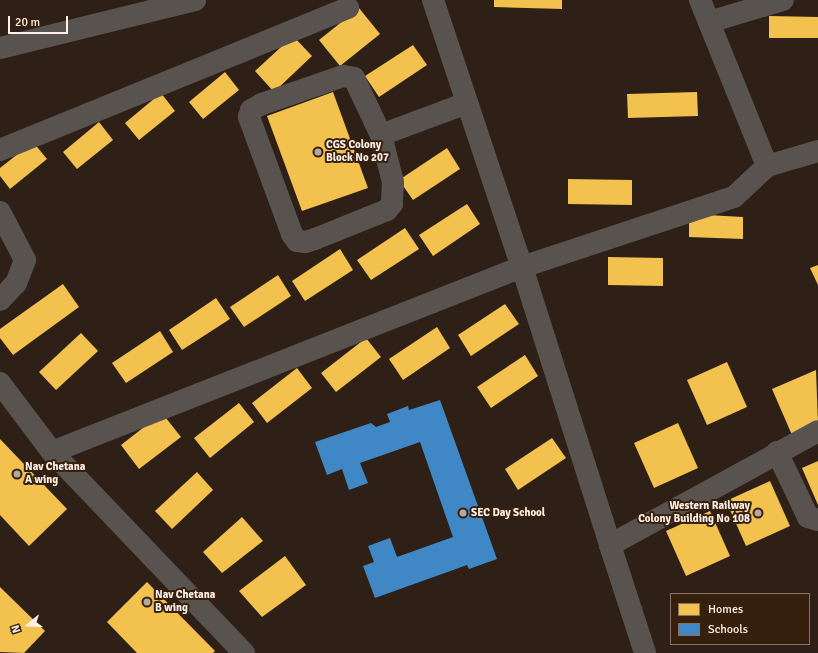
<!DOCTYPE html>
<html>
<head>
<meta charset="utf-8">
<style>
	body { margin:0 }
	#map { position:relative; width:818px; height:653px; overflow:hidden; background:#2e2017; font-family:Signika,sans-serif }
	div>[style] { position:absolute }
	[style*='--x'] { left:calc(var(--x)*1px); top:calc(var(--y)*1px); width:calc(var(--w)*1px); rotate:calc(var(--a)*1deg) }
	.homes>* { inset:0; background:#f2c14e }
	.schools>* { inset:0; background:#3f88c5 }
	.minor>* { height:22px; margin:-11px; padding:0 11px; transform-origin:11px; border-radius:11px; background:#59534f }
	.dots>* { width:11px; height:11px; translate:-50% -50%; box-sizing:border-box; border:2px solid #371f0e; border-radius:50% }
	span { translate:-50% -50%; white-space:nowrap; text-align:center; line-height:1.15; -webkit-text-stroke:4px #371f0e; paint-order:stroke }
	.poi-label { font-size:11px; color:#fef1e8; font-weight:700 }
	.left { translate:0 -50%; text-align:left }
	.right { translate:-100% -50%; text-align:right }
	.legend { position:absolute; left:670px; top:593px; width:140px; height:52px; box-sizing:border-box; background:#371f0e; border:1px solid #877365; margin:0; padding:5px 7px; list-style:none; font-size:12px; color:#fef1e8 }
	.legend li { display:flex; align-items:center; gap:8px; height:20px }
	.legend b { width:20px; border:1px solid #877365 }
	.north { position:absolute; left:8px; top:605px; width:40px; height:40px; -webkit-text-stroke:3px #371f0e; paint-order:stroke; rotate:252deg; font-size:11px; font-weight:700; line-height:16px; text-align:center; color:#fef1e8 }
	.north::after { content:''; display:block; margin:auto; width:14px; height:18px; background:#fef1e8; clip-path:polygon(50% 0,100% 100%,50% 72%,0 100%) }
	.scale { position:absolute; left:8px; top:16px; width:60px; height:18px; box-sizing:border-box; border:2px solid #fef1e8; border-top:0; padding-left:5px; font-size:12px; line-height:14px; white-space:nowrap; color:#fef1e8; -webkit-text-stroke:3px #371f0e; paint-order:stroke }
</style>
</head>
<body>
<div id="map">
	<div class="homes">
		<i style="clip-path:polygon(494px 0,562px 0,562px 9px,494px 7px)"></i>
		<i style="clip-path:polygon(359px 8px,380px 34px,340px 66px,319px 40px)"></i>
		<i style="clip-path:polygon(769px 16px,818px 17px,818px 38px,769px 38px)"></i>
		<i style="clip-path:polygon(293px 36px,312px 56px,274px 92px,255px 71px)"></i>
		<i style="clip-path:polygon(413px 45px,427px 65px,379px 97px,365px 76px)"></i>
		<i style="clip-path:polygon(225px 72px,239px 90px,203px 119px,189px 102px)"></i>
		<i style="clip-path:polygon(333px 92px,368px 188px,302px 211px,267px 116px)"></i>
		<i style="clip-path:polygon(697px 92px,698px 116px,628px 118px,627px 94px)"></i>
		<i style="clip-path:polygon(161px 93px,175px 111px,139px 140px,125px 123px)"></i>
		<i style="clip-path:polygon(99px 122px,113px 140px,77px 169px,63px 152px)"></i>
		<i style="clip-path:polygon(33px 142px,47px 159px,10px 189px,0 176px,0 168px)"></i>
		<i style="clip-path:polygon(447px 148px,460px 169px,413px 200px,399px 180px)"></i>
		<i style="clip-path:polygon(568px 179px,632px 180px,632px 205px,568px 204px)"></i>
		<i style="clip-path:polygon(467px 204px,480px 224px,433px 256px,419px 235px)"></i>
		<i style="clip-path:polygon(689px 214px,743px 217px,743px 239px,689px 237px)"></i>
		<i style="clip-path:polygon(405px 228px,419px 249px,371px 280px,357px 260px)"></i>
		<i style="clip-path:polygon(340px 249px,353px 270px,305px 301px,292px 281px)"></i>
		<i style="clip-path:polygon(608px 257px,663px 258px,663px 286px,608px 285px)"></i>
		<i style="clip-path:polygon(818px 265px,818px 285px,810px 268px)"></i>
		<i style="clip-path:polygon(278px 275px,291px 296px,244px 327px,230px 307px)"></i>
		<i style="clip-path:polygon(63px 284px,79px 307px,13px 355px,0 338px,0 329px)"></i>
		<i style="clip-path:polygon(216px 298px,230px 319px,182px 350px,169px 330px)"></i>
		<i style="clip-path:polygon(505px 304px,519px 324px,471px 356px,458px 335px)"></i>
		<i style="clip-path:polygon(437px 327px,450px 348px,403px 380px,389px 359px)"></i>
		<i style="clip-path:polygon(160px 331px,173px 352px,126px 383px,112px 363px)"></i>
		<i style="clip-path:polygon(81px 333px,98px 351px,56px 390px,39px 372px)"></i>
		<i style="clip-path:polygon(366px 338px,381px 357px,336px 392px,321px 373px)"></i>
		<i style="clip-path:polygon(525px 355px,538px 376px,491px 408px,477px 387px)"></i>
		<i style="clip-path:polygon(727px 362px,747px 407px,707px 425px,687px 380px)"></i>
		<i style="clip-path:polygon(297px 368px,312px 388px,267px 423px,252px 403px)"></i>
		<i style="clip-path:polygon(816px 370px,818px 423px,792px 435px,772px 389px)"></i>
		<i style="clip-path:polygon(239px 403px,254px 422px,210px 458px,194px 438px)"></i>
		<i style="clip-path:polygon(162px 413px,181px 437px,139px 469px,121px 445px)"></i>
		<i style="clip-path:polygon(678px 423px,698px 468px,654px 488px,634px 443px)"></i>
		<i style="clip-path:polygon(552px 438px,566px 458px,518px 490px,505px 469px)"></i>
		<i style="clip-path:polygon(0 439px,67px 509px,29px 546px,0 515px)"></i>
		<i style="clip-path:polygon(818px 461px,818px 505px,802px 468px)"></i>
		<i style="clip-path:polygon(197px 472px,213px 490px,172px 529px,155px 511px)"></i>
		<i style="clip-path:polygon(770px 481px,790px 526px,746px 546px,726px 501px)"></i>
		<i style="clip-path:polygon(710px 511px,730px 556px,686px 576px,666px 531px)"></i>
		<i style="clip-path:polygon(242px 517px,263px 541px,222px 573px,203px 552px)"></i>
		<i style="clip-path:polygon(285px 556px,306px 585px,262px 617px,239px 591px)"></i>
		<i style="clip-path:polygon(147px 582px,215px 651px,213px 653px,137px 653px,107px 622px)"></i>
		<i style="clip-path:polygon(0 587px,45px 631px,24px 653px,0 652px)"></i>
	</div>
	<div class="schools">
		<i style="clip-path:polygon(440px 400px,497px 559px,469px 569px,467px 565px,375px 598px,363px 566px,374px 562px,368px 546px,390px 538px,397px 557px,453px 537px,420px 442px,360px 463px,368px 483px,349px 490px,342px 469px,327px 475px,315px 442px,371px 423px,376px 427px,390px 422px,387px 414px,408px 406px,409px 410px)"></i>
	</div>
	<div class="minor">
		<i style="--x:433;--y:0;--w:281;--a:71.6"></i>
		<i style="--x:522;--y:267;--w:292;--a:72.4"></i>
		<i style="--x:610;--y:545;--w:237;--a:-28.7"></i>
		<i style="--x:700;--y:0;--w:179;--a:68"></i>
		<i style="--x:767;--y:166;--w:53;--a:-16.4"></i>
		<i style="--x:709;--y:22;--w:77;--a:-16.6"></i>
		<i style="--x:0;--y:48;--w:201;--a:-13.8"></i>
		<i style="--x:343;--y:76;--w:11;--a:10"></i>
		<i style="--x:354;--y:78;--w:63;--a:64.7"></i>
		<i style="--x:381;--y:135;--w:49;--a:75.7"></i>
		<i style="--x:393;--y:182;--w:22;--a:93"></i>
		<i style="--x:392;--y:204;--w:8;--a:130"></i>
		<i style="--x:387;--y:210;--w:78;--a:158.1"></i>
		<i style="--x:315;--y:239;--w:10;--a:163"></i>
		<i style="--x:305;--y:242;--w:8;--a:-173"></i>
		<i style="--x:297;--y:241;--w:9;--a:-126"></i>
		<i style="--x:292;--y:234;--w:125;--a:-110.2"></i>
		<i style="--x:249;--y:117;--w:7;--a:-74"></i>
		<i style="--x:251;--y:110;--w:13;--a:-29"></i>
		<i style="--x:262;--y:104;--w:86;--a:-19.1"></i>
		<i style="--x:381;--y:135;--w:92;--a:-20.4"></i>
		<i style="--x:0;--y:150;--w:376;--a:-22.2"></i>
		<i style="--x:0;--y:212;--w:54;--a:62.5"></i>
		<i style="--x:25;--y:260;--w:25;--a:111"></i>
		<i style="--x:16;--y:283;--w:23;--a:133"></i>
		<i style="--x:0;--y:383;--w:86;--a:53"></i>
		<i style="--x:52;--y:452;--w:278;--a:46.3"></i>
		<i style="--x:52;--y:452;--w:505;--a:-21.49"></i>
		<i style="--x:522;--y:267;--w:223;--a:-18.3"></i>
		<i style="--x:734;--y:197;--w:45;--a:-43.2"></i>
		<i style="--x:777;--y:452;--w:72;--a:64.5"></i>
		<i style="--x:808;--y:517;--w:10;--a:17"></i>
		<i style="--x:610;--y:545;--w:114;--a:72"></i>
	</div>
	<div class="dots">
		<i style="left:318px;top:152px;background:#b5a89f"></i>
		<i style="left:17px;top:474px;background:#b5a89f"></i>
		<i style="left:463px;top:513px;background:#b5a89f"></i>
		<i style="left:758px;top:513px;background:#b5a89f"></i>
		<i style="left:147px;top:602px;background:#b5a89f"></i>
	</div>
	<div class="poi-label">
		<span class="left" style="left:326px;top:152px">CGS Colony<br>Block No 207</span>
		<span class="left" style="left:25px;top:474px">Nav Chetana<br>A wing</span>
		<span class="right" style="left:750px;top:513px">Western Railway<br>Colony Building No 108</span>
		<span class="left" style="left:471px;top:513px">SEC Day School</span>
		<span class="left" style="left:155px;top:602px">Nav Chetana<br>B wing</span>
	</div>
	<ul class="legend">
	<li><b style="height:11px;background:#f2c14e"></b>Homes</li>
	<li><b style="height:11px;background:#3f88c5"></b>Schools</li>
	</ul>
	<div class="north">N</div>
	<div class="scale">20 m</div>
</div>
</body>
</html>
